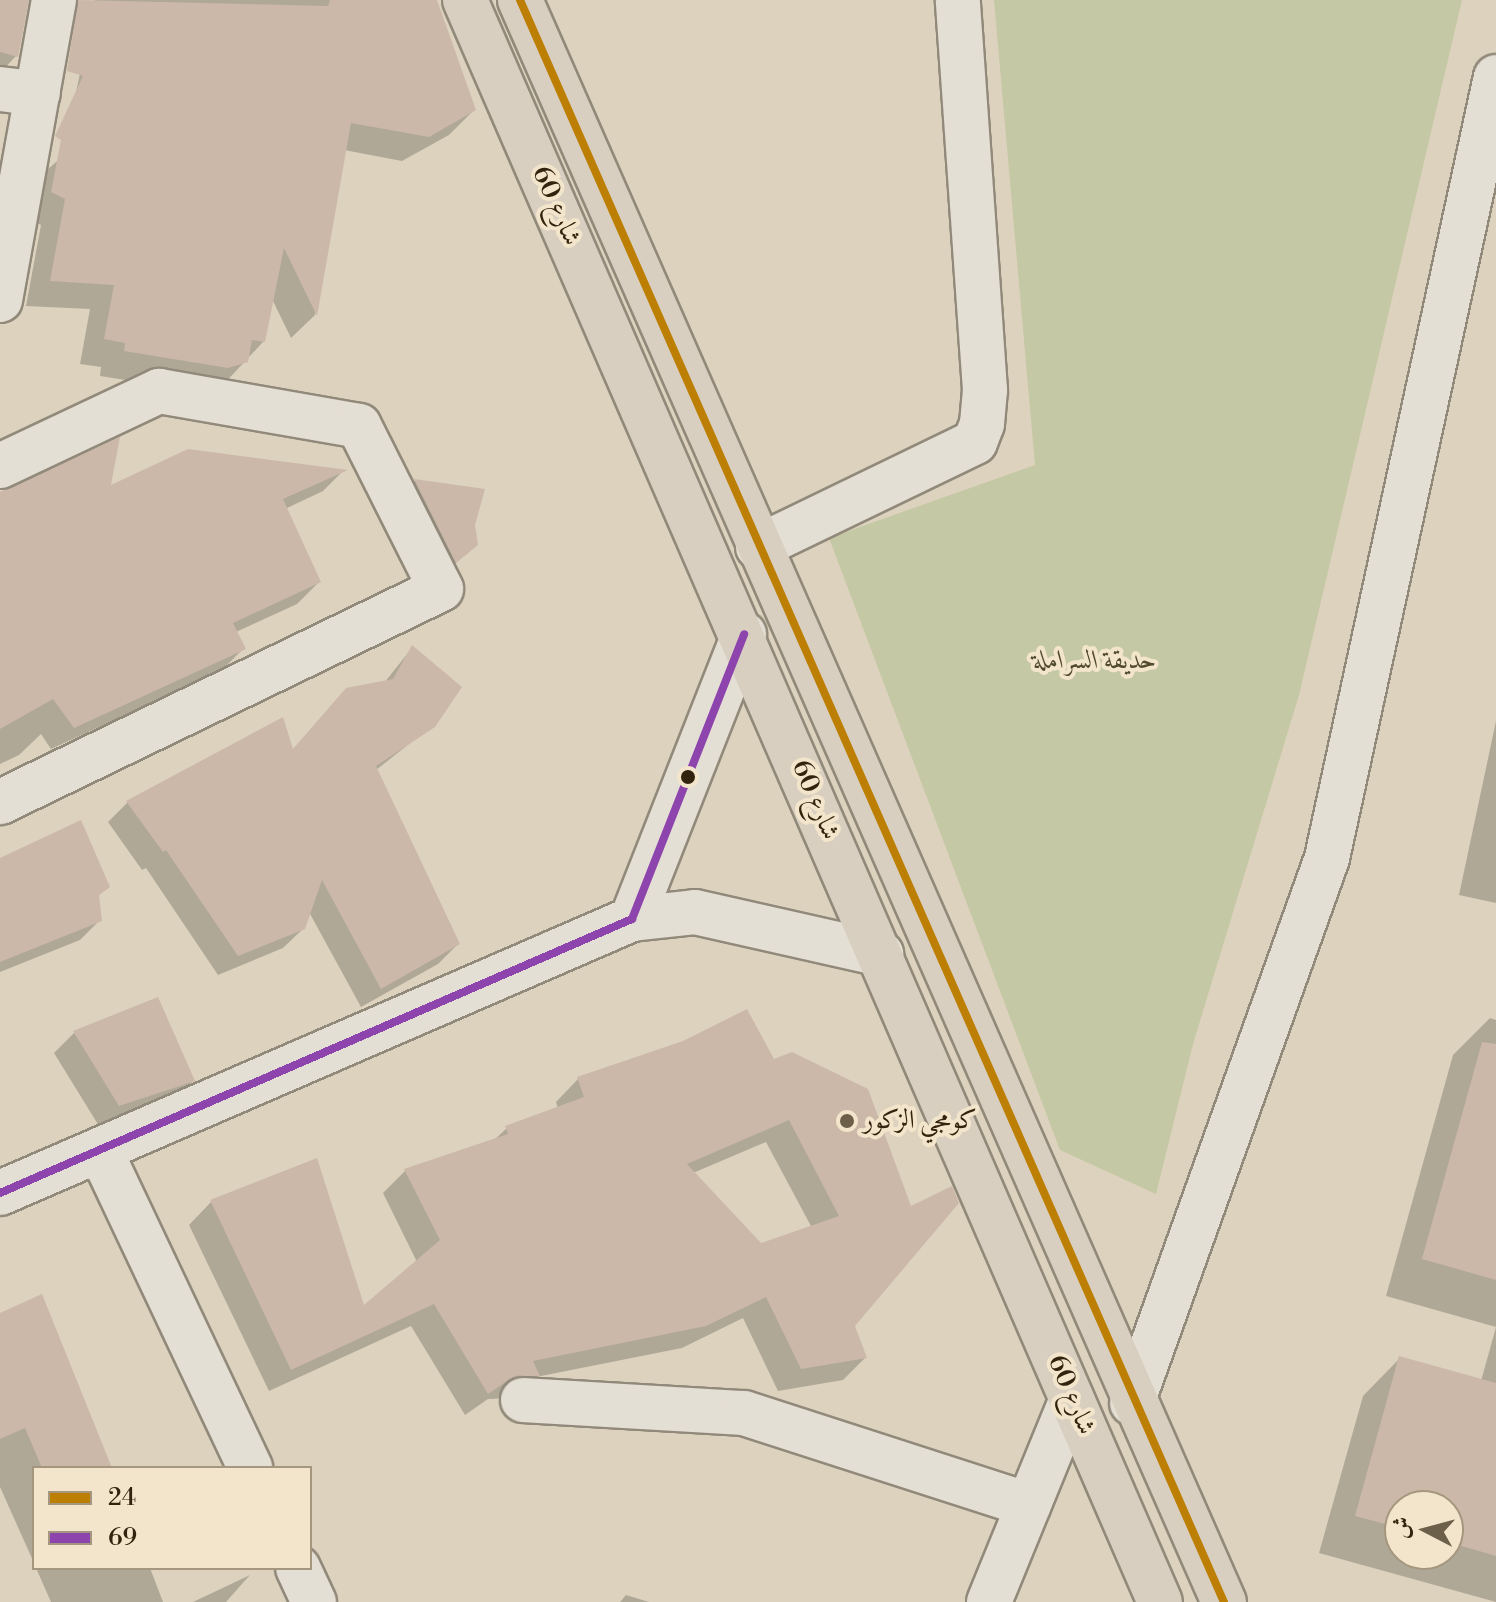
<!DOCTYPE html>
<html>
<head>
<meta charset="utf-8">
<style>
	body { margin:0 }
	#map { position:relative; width:1496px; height:1602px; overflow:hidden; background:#ddd2bd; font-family:"Libre Bodoni",Amiri,serif }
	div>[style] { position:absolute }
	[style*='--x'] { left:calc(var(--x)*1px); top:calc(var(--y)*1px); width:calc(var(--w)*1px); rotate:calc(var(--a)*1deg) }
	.green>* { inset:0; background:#c5c8a4 }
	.shadow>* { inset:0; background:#0003 }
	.building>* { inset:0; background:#cbb8a8 }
	.roads { filter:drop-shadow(2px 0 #91897a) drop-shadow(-2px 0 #91897a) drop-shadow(0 2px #91897a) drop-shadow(0 -2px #91897a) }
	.minor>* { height:44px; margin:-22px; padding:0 22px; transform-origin:22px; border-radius:22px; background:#e4dfd4 }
	.primary>* { height:44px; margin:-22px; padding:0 22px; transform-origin:22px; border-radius:22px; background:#d8cfc0 }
	.bus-1>* { height:8px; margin:-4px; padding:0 4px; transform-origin:4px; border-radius:4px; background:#bc7f04 }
	.bus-2>* { height:8px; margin:-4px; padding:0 4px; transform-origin:4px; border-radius:4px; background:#8e44ad }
	.dots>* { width:22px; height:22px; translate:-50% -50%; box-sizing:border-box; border:4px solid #f2e5cb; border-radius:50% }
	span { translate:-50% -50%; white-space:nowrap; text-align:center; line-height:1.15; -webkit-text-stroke:8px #f2e5cb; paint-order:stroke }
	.street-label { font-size:26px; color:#31230d }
	.park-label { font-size:26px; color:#514a2e; font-style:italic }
	.poi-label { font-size:26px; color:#31230d }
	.left { translate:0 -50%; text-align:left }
	.legend { position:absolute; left:32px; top:1466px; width:280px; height:104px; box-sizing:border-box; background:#f2e5cb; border:2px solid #a5977f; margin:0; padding:10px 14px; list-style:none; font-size:24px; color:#31230d }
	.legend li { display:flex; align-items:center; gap:16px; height:40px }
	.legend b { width:40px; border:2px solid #a5977f }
	.north { position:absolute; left:1384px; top:1490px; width:80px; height:80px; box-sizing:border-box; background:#f2e5cb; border:2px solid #a5977f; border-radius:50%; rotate:276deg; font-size:22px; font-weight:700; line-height:32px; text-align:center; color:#31230d }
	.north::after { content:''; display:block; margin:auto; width:28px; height:36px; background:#6d604b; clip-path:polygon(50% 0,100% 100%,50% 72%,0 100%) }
</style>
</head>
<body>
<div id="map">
	<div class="green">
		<i style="clip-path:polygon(994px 0,1462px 0,1299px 695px,1193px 1044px,1156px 1194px,1060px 1150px,829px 538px,1035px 465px)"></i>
	</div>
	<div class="shadow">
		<i style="clip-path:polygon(0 0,27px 0,16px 56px,0 73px)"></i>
		<i style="clip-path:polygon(95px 0,435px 0,474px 110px,449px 135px,402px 161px,344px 150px,315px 315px,291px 338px,272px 299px,264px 341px,221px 387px,202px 392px,100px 376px,101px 367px,80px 364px,90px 309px,26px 306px,41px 225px,27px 217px,34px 181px,63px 156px)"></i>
		<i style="clip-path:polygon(343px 471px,323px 491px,285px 509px,319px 582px,297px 604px,236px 632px,243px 649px,221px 671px,51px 749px,41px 734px,19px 755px,0 764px,0 494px)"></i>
		<i style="clip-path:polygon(414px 481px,482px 490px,473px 525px,476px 545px,435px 581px,395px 501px)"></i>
		<i style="clip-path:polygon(412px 648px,433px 725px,376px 770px,458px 944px,438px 964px,361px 1007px,309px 912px,304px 928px,283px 948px,218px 975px,146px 868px,142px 870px,108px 822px,127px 803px,292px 751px,347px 690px,384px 683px)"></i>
		<i style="clip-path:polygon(1496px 721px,1496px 903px,1459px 895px)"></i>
		<i style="clip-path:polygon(0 861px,108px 886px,97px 897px,100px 920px,80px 940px,0 972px)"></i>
		<i style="clip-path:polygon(1490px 1018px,1496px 1020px,1496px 1327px,1386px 1296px,1453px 1055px)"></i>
		<i style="clip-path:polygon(74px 1033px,193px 1081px,173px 1101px,99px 1126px,54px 1053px)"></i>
		<i style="clip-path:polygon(evenodd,773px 1062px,866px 1091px,853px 1326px,865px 1358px,843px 1380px,778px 1391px,743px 1318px,682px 1348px,536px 1377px,515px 1398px,488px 1399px,465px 1415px,411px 1326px,269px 1391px,189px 1225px,211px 1202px,363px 1308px,417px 1262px,383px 1193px,405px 1171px,493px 1141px,507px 1128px,558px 1109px,556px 1102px,578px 1079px,773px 1062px,766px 1142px,812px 1228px,761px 1245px,693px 1173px,766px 1142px)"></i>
		<i style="clip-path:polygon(0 1315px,109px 1468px,34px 1468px,34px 1563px,0 1487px)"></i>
		<i style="clip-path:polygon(evenodd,1496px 1327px,1496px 1602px,1319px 1553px,1363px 1396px,1400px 1358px,1481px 1381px,1496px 1327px,1400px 1506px,1448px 1506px,1448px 1554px,1400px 1554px,1400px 1506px)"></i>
		<i style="clip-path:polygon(36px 1568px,150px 1568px,163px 1602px,51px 1602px)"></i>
		<i style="clip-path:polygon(250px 1575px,226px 1602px,193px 1602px)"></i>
		<i style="clip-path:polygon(626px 1595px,649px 1602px,620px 1602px)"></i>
	</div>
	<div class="building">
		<i style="clip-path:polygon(0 0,29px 0,18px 57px,0 52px)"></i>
		<i style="clip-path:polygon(78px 0,328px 6px,330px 0,437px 0,476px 110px,429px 137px,351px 123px,317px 316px,284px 248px,265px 342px,252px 340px,248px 362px,228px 368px,124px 351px,125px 343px,104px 339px,114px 285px,50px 281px,65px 199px,51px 192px,61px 140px,55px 136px,83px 76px,67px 71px)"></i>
		<i style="clip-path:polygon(120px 437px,111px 485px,188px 449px,348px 470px,283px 499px,321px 582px,233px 623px,246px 649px,74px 728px,53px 699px,0 729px,0 492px)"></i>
		<i style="clip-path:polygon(414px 479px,485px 489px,475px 525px,478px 545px,456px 563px)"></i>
		<i style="clip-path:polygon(412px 645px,462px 687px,435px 727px,376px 766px,460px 944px,381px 989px,322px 880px,305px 929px,238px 956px,166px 850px,163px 852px,126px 801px,283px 717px,293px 749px,346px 688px,393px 679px)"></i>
		<i style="clip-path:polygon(81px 820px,110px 887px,99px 895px,102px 921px,0 962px,0 858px)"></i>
		<i style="clip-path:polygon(158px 997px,195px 1081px,119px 1106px,73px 1031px)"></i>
		<i style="clip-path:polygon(evenodd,747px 1009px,774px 1059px,792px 1052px,868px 1089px,911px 1206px,952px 1186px,959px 1203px,855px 1326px,867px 1358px,801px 1369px,766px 1297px,706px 1326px,533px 1361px,540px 1376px,513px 1377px,488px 1394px,434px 1304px,291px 1370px,210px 1200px,317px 1158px,364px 1305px,440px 1240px,404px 1169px,508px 1134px,505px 1126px,584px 1097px,577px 1077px,683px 1041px,747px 1009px,789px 1120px,839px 1216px,761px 1243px,687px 1164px,789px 1120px)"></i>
		<i style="clip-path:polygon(1482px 1042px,1496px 1044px,1496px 1280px,1422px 1259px)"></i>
		<i style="clip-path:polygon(42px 1294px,112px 1468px,42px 1468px,25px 1428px,0 1439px,0 1313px)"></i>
		<i style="clip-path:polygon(1399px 1356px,1496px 1383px,1496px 1556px,1448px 1542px,1448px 1506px,1400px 1506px,1400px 1528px,1355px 1516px)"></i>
	</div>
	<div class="roads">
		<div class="minor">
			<i style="--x:0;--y:89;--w:38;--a:7"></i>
			<i style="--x:0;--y:300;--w:305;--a:-79.8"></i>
			<i style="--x:0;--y:466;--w:176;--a:-25.3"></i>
			<i style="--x:159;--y:391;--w:203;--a:9.9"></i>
			<i style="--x:359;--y:426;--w:182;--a:63.3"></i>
			<i style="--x:441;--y:589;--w:490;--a:154.2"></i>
			<i style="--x:758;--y:547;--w:241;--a:-25.8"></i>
			<i style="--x:975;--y:442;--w:19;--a:-69"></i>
			<i style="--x:982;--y:424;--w:34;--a:-85"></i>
			<i style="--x:985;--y:390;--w:391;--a:-94"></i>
			<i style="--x:632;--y:919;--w:63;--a:-6.3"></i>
			<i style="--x:695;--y:912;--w:191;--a:12.7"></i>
			<i style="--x:100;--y:1150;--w:352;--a:64.7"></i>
			<i style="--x:0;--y:1193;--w:689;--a:-23.44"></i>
			<i style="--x:632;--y:919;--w:306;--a:-68.5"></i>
			<i style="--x:523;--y:1400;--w:221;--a:3.4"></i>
			<i style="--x:744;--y:1413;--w:299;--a:17.9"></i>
			<i style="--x:1132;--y:1403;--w:579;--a:-70.31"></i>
			<i style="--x:1327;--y:858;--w:799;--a:-77.79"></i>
			<i style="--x:298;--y:1568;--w:38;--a:65"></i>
			<i style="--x:989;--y:1602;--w:219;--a:-67.8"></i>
		</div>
		<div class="primary">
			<i style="--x:465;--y:0;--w:1746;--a:66.55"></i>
			<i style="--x:520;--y:0;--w:1750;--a:66.28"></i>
		</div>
	</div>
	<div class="bus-1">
		<i style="--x:520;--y:0;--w:1750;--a:66.28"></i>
	</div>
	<div class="bus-2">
		<i style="--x:0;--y:1193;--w:689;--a:-23.44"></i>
		<i style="--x:632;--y:919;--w:306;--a:-68.5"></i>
	</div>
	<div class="dots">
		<i style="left:688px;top:777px;background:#31230d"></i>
		<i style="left:847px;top:1121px;background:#6d604b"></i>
	</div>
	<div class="street-label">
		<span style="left:556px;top:206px;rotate:66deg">شارع 60</span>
		<span style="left:815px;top:800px;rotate:67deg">شارع 60</span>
		<span style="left:1071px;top:1395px;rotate:67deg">شارع 60</span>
	</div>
	<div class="park-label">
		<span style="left:1095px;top:661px">حديقة السراملة</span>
	</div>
	<div class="poi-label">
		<span class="left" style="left:863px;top:1121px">كومجي الزكور</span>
	</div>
	<ul class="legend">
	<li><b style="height:10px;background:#bc7f04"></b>24</li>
	<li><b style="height:10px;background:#8e44ad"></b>69</li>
	</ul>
	<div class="north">ش</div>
</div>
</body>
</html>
